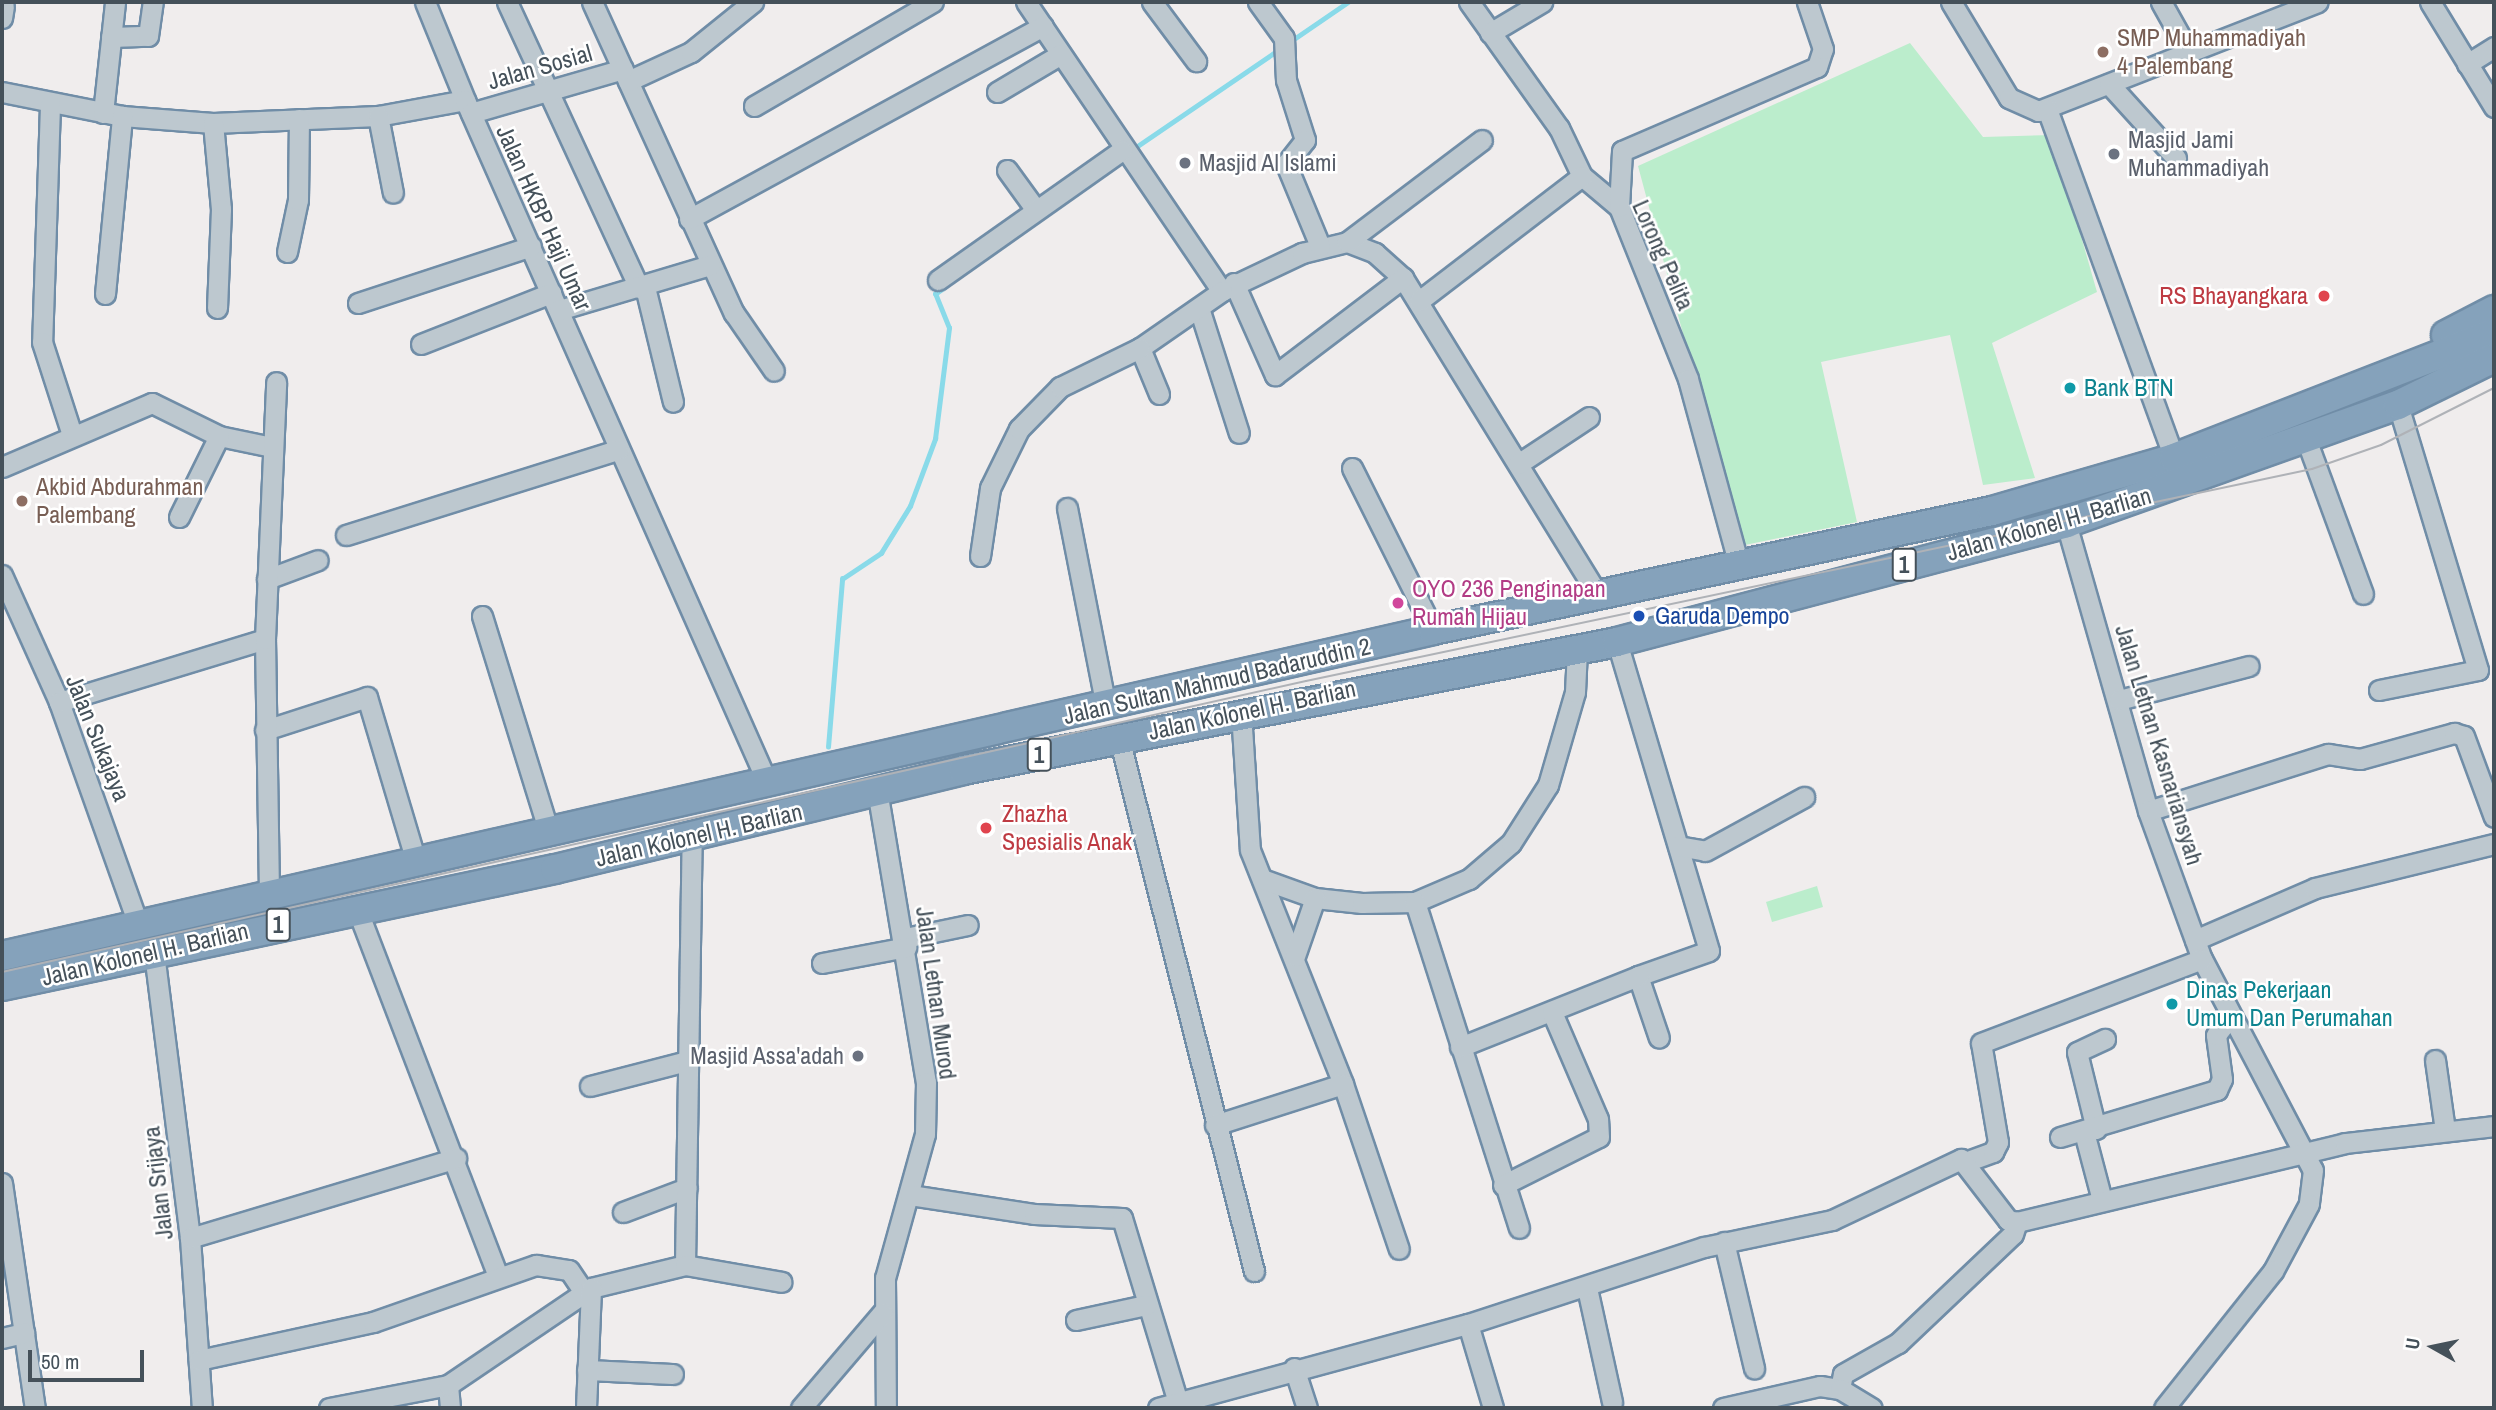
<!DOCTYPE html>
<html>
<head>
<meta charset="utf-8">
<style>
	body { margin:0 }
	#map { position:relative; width:2496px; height:1410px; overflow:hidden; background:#f0eded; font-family:"Archivo Narrow",sans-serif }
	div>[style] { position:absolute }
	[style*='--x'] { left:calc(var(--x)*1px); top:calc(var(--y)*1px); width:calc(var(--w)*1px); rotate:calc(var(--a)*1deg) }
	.green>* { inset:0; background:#bbedcc }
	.stream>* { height:4.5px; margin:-2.25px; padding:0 2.25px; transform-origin:2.25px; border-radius:2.25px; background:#89dae9 }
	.roads { filter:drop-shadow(2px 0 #708da7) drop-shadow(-2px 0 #708da7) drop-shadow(0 2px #708da7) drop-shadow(0 -2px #708da7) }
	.minor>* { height:19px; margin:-9.5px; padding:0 9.5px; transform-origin:9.5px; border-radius:9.5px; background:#bdc8cf }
	.highway>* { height:28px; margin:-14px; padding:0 14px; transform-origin:14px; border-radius:14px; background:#85a2bb }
	.tram>* { height:2px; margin:-1px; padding:0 1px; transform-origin:1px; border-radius:1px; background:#afb2b7 }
	.dots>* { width:19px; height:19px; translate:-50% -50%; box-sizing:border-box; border:4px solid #fff; border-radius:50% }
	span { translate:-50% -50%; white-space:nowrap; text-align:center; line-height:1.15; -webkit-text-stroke:5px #fff; paint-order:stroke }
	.shield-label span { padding:2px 5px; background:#fff; border:2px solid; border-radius:5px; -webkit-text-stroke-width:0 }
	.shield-label { font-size:23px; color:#45515a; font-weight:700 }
	.education-label { font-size:24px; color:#785e54 }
	.left { translate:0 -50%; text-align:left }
	.street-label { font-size:24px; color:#45515a }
	.worship-label { font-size:24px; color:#5b616d }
	.right { translate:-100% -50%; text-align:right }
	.health-label { font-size:24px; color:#be3a42 }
	.culture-label { font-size:24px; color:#0d838f }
	.hotel-label { font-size:24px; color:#b23c85 }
	.transit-label { font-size:24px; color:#164399 }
	.frame { position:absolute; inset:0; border:4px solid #45515a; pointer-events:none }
	.north { position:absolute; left:2398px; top:1312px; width:70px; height:70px; -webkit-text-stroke:5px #fff; paint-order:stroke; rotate:279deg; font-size:19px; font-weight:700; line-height:28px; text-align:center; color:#45515a }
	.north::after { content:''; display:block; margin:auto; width:24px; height:32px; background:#45515a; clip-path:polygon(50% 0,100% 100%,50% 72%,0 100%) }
	.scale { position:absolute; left:28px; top:1350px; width:116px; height:32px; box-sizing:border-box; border:4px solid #45515a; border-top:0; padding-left:9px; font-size:21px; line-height:24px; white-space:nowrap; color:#45515a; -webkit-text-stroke:5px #fff; paint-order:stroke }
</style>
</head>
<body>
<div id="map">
	<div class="green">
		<i style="clip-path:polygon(1910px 43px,1983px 137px,2052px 135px,2097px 292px,1992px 343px,2035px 478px,1983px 485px,1950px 335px,1821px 362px,1857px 522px,1740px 546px,1638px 166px)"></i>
		<i style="clip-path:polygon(1817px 886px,1823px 907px,1772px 922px,1766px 902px)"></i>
	</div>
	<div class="stream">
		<i style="--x:1291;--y:41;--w:69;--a:-34.4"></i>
		<i style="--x:1136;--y:147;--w:172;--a:-34.3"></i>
		<i style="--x:828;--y:747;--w:169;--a:-85.2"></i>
		<i style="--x:842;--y:579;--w:47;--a:-33.7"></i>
		<i style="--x:881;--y:553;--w:55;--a:-58.3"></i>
		<i style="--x:910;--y:506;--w:72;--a:-69.5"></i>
		<i style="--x:935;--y:439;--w:112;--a:-82.8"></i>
		<i style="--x:949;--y:328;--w:37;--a:-112"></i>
		<i style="--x:935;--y:294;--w:14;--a:-36"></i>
	</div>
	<div class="roads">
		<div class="minor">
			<i style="--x:425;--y:2;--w:106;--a:67.8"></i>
			<i style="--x:507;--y:2;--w:315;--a:65.2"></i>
			<i style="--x:592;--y:2;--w:342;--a:65.5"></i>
			<i style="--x:734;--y:313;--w:70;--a:55.4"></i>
			<i style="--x:1026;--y:2;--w:349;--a:55.9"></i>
			<i style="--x:1222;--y:291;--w:89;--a:-25.4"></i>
			<i style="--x:1302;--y:253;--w:46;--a:-13.7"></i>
			<i style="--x:1347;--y:242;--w:30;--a:21"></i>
			<i style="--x:1375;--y:253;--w:38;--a:42"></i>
			<i style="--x:1403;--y:278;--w:374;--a:58.4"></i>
			<i style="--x:1152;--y:2;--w:74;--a:53.3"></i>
			<i style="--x:1258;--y:2;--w:44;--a:54.2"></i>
			<i style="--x:1284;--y:38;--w:42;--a:87.3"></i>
			<i style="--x:1286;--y:80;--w:63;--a:72.4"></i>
			<i style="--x:1305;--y:140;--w:31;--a:128"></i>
			<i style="--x:1286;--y:164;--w:89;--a:67.5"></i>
			<i style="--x:1469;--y:2;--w:155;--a:54.5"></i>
			<i style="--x:1559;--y:128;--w:53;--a:64.4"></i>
			<i style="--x:1582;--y:176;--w:48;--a:40"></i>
			<i style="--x:1619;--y:207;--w:185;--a:68.1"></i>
			<i style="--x:1688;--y:379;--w:194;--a:74.7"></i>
			<i style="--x:1951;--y:2;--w:112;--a:58.9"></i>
			<i style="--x:2009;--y:98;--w:32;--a:24"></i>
			<i style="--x:2038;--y:111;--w:300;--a:-21.3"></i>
			<i style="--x:2161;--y:2;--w:57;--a:60.8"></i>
			<i style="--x:2430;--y:2;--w:123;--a:58.6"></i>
			<i style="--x:2;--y:18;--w:12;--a:-81"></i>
			<i style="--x:1490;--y:33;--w:61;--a:-30.8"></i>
			<i style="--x:111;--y:37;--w:37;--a:-2"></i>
			<i style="--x:148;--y:36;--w:34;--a:-82"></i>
			<i style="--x:2467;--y:64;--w:32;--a:-32"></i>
			<i style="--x:628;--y:81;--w:69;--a:-24.7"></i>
			<i style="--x:691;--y:52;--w:80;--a:-38.9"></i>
			<i style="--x:2109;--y:84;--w:100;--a:47.8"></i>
			<i style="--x:2;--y:92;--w:122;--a:11.3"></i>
			<i style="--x:122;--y:116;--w:91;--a:4.4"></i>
			<i style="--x:213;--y:123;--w:165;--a:-2.4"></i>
			<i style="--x:378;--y:116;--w:88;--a:-10.4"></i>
			<i style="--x:465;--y:100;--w:748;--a:66.11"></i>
			<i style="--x:997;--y:92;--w:74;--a:-30.7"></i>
			<i style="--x:50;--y:105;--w:237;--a:91.9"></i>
			<i style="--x:42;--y:342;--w:98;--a:72.1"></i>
			<i style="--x:754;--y:106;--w:207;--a:-30.2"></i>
			<i style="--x:2047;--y:109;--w:371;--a:70"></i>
			<i style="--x:103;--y:113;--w:112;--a:-83.8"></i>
			<i style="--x:471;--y:113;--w:158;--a:-16.1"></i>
			<i style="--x:378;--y:116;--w:78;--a:79"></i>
			<i style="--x:213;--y:123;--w:86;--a:84.7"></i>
			<i style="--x:221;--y:209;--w:99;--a:92.3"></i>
			<i style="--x:1007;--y:170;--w:49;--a:54.1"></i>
			<i style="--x:1619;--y:207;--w:56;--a:-86.9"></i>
			<i style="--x:1622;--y:151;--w:212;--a:-23.3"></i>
			<i style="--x:1817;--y:67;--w:19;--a:-72"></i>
			<i style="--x:1823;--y:49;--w:50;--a:-108.8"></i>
			<i style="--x:689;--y:219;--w:403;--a:-28.6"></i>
			<i style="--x:1347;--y:242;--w:169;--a:-37.1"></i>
			<i style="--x:287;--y:252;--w:53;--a:-78.1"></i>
			<i style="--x:298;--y:200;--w:81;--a:-89.3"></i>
			<i style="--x:938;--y:280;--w:225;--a:-35.2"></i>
			<i style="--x:1234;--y:283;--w:101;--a:66"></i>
			<i style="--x:1275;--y:375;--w:161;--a:-37.2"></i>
			<i style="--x:645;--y:287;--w:118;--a:76.3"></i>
			<i style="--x:105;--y:294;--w:179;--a:-84.5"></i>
			<i style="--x:1419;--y:301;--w:205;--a:-37.5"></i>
			<i style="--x:358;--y:303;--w:182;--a:-18.2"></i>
			<i style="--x:1199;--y:308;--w:131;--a:72.3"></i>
			<i style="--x:559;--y:310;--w:158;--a:-16.6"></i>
			<i style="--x:421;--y:344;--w:140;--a:-21.4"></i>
			<i style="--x:1159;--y:394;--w:50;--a:-112.4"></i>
			<i style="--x:1140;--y:348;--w:100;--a:-34.8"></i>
			<i style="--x:2306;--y:439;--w:165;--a:69.8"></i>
			<i style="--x:1518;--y:464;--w:85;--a:-33.5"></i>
			<i style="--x:2;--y:467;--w:163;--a:-23.1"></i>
			<i style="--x:152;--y:403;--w:75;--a:26.2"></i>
			<i style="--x:219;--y:436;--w:54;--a:11.7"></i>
			<i style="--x:1352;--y:468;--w:181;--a:63.4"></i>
			<i style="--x:1067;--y:508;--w:203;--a:78.9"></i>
			<i style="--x:179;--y:517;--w:90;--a:-63.7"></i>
			<i style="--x:2066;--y:523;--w:299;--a:74.1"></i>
			<i style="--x:2148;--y:811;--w:158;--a:70"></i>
			<i style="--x:2202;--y:959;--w:238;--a:62.3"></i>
			<i style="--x:2313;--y:1170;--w:34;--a:97"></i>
			<i style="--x:2309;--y:1204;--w:76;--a:118.2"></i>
			<i style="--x:2273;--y:1271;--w:175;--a:128.5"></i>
			<i style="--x:346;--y:535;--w:285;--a:-17.4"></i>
			<i style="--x:980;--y:556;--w:69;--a:-81.6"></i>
			<i style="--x:990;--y:488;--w:66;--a:-63.8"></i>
			<i style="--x:1019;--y:429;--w:59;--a:-45.7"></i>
			<i style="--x:1060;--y:387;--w:89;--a:-26"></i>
			<i style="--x:2;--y:575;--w:139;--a:65.8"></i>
			<i style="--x:59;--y:702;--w:236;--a:70.4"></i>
			<i style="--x:267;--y:579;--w:54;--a:-20.4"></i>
			<i style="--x:482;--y:616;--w:227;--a:72.8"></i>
			<i style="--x:1617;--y:642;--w:322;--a:73.4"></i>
			<i style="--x:1709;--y:951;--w:75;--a:160.6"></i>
			<i style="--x:1638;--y:976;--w:65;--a:71.3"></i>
			<i style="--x:2379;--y:690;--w:101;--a:-11.4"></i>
			<i style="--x:2478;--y:670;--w:277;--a:-106.8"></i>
			<i style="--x:2119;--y:700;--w:134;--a:-14.7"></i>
			<i style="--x:59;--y:702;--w:215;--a:-17"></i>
			<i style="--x:1241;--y:712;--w:138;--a:86.3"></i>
			<i style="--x:1250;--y:850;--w:252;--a:68.3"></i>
			<i style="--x:1343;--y:1084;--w:174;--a:71.3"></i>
			<i style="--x:265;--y:730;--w:107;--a:-17.9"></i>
			<i style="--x:367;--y:697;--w:171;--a:73.4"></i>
			<i style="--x:1119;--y:738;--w:550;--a:75.79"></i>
			<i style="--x:877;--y:790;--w:296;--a:80.5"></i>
			<i style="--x:926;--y:1082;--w:52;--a:91.1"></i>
			<i style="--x:925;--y:1134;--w:149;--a:105.5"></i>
			<i style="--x:885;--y:1278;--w:130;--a:89.6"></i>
			<i style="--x:2148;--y:811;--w:189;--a:-17.6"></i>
			<i style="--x:2328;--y:754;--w:32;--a:9"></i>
			<i style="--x:2360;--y:759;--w:98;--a:-15.5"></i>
			<i style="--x:2454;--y:733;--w:10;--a:17"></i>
			<i style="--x:2464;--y:736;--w:86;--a:69.7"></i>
			<i style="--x:1678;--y:846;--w:27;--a:10"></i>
			<i style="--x:1705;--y:851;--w:113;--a:-28.6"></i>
			<i style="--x:1262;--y:879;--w:56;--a:19.7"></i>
			<i style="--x:1315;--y:898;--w:47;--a:6.1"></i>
			<i style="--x:1362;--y:903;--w:53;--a:-1.1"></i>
			<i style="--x:1415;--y:902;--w:59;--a:-23.1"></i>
			<i style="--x:1469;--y:879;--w:55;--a:-40.6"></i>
			<i style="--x:1511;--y:843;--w:69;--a:-57.5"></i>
			<i style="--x:1548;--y:785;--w:97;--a:-73.8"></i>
			<i style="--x:1575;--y:692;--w:43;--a:-87.3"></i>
			<i style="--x:269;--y:893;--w:254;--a:-90.9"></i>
			<i style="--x:265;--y:639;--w:257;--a:-87.5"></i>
			<i style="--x:1415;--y:902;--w:342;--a:72.3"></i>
			<i style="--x:357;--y:909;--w:394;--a:69"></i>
			<i style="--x:905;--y:938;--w:64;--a:-11.7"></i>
			<i style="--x:2195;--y:940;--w:131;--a:-23.4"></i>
			<i style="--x:2315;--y:888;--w:184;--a:-13.8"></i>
			<i style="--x:154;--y:953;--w:287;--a:82.8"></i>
			<i style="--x:190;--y:1238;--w:170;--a:86"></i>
			<i style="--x:1295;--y:956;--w:61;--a:-71"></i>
			<i style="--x:822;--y:963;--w:86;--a:-10.7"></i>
			<i style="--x:1460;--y:1047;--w:192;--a:-21.7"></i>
			<i style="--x:2435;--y:1060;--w:71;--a:81.9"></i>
			<i style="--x:590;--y:1086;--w:100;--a:-14.5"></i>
			<i style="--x:1215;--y:1125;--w:134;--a:-17.8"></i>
			<i style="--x:2096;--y:1129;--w:79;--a:-103.9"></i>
			<i style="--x:2077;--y:1052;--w:31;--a:-25"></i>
			<i style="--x:2084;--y:1132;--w:70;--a:75.2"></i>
			<i style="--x:2060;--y:1137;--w:164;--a:-16.7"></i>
			<i style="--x:2217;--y:1090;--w:12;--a:-66"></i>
			<i style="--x:2222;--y:1079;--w:44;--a:-97.8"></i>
			<i style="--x:2216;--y:1035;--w:23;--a:-52"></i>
			<i style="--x:1968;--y:1161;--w:27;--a:-20"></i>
			<i style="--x:1993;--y:1152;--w:11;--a:-63"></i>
			<i style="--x:1998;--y:1142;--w:100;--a:-99.7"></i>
			<i style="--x:1981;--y:1043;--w:236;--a:-20.8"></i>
			<i style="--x:2;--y:1183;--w:227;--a:81.7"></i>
			<i style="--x:1503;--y:1185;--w:107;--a:-26.6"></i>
			<i style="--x:1599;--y:1137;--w:18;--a:-93"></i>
			<i style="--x:1598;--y:1119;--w:116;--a:-113.3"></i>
			<i style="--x:910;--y:1195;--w:125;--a:8.7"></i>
			<i style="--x:1034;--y:1214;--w:88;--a:2.6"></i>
			<i style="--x:1122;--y:1218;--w:192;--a:73.1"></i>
			<i style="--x:623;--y:1212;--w:68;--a:-20.6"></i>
			<i style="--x:190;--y:1238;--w:278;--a:-16.7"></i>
			<i style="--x:1724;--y:1242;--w:130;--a:76.6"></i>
			<i style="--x:685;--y:1265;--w:428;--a:-89.1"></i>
			<i style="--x:1587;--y:1288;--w:117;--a:77.6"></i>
			<i style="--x:1076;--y:1320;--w:72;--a:-12.1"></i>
			<i style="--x:1468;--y:1324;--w:248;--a:-18.1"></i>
			<i style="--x:1704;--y:1247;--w:131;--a:-11.9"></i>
			<i style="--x:1832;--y:1220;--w:143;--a:-25.3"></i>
			<i style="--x:1961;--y:1159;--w:77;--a:52.4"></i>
			<i style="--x:2008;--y:1220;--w:9;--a:13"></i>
			<i style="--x:2017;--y:1222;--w:337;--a:-13.5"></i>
			<i style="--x:2345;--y:1143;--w:150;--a:-6.5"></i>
			<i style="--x:2;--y:1338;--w:23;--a:-13"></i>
			<i style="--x:199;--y:1360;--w:178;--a:-12.3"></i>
			<i style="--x:373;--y:1322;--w:173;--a:-19.3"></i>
			<i style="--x:536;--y:1265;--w:33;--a:9"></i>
			<i style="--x:569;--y:1270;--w:25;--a:56"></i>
			<i style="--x:1294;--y:1368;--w:42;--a:72"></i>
			<i style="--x:587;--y:1370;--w:86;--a:2.7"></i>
			<i style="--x:448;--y:1385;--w:23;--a:85"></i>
			<i style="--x:1840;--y:1389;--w:15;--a:-79"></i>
			<i style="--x:1843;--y:1374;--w:63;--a:-29.4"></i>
			<i style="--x:1898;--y:1343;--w:158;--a:-43.5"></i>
			<i style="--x:2013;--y:1234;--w:13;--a:-72"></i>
			<i style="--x:329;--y:1408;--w:121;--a:-10.9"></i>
			<i style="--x:448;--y:1385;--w:173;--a:-34.1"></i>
			<i style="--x:591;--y:1288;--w:97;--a:-13.7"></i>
			<i style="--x:685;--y:1265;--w:98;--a:9.9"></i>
			<i style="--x:586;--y:1408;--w:120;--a:-87.6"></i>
			<i style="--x:801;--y:1408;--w:125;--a:-49.5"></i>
			<i style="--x:1158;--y:1408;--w:321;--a:-15.2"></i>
			<i style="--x:1468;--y:1324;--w:88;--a:73.4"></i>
			<i style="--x:1723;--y:1408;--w:99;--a:-12.8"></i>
			<i style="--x:1820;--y:1386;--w:20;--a:9"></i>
			<i style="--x:1840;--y:1389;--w:37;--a:31"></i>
		</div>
		<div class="highway">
			<i style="--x:2446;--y:335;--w:54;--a:-27.5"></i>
			<i style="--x:2;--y:956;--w:1468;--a:-12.83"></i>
			<i style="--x:1433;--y:630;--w:572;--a:-12.02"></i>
			<i style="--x:1992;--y:511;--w:190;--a:-16.2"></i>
			<i style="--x:2174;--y:458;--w:344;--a:-21.3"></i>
			<i style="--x:2;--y:986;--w:565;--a:-11.95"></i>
			<i style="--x:555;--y:869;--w:420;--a:-13.6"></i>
			<i style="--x:963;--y:770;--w:666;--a:-11.07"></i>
			<i style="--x:1617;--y:642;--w:465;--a:-14.8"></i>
			<i style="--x:2066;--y:523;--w:352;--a:-19.6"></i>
			<i style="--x:2398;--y:405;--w:107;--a:-26.1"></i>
		</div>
	</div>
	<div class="tram">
		<i style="--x:2;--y:972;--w:1336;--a:-12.58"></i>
		<i style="--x:1306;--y:681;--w:1028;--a:-11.9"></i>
		<i style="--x:2312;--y:469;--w:73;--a:-19.2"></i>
		<i style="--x:2381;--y:445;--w:127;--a:-26.8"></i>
	</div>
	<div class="dots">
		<i style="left:2103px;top:52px;background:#8d6e63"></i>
		<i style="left:2114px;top:154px;background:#6b7280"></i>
		<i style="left:1185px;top:163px;background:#6b7280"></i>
		<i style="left:2324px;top:296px;background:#e0444e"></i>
		<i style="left:2070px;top:388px;background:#0f9aa8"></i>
		<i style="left:22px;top:501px;background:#8d6e63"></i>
		<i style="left:1398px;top:603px;background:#d1479c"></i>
		<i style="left:1639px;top:616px;background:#1a4fb4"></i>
		<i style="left:986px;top:828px;background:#e0444e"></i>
		<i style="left:2172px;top:1004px;background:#0f9aa8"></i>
		<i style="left:858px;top:1056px;background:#6b7280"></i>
	</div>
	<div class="shield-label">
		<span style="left:1904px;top:565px">1</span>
		<span style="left:1039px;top:755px">1</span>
		<span style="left:278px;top:925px">1</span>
	</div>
	<div class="education-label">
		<span class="left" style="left:2117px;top:52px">SMP Muhammadiyah<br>4 Palembang</span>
		<span class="left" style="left:36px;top:501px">Akbid Abdurahman<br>Palembang</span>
	</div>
	<div class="street-label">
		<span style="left:540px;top:67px;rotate:-16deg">Jalan Sosial</span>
		<span style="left:544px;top:218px;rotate:66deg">Jalan HKBP Haji Umar</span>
		<span style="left:1663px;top:255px;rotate:66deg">Lorong Pelita</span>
		<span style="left:2049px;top:524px;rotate:-16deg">Jalan Kolonel H. Barlian</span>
		<span style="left:1217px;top:681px;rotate:-13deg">Jalan Sultan Mahmud Badaruddin 2</span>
		<span style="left:1252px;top:710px;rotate:-12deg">Jalan Kolonel H. Barlian</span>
		<span style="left:98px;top:738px;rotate:68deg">Jalan Sukajaya</span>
		<span style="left:2159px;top:745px;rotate:73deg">Jalan Letnan Kasnariansyah</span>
		<span style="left:699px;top:835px;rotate:-13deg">Jalan Kolonel H. Barlian</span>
		<span style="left:145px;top:954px;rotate:-13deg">Jalan Kolonel H. Barlian</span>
		<span style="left:936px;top:993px;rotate:82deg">Jalan Letnan Murod</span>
		<span style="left:158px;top:1183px;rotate:-97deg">Jalan Srijaya</span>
	</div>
	<div class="worship-label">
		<span class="left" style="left:2128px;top:154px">Masjid Jami<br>Muhammadiyah</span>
		<span class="left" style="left:1199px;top:163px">Masjid Al Islami</span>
		<span class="right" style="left:844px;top:1056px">Masjid Assa'adah</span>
	</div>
	<div class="health-label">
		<span class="right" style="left:2308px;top:296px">RS Bhayangkara</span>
		<span class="left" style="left:1002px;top:828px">Zhazha<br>Spesialis Anak</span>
	</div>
	<div class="culture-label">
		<span class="left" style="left:2084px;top:388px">Bank BTN</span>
		<span class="left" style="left:2186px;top:1004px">Dinas Pekerjaan<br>Umum Dan Perumahan</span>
	</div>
	<div class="hotel-label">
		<span class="left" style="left:1412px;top:603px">OYO 236 Penginapan<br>Rumah Hijau</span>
	</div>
	<div class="transit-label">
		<span class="left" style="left:1655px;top:616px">Garuda Dempo</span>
	</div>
	<div class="frame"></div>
	<div class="north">U</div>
	<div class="scale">50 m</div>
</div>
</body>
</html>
